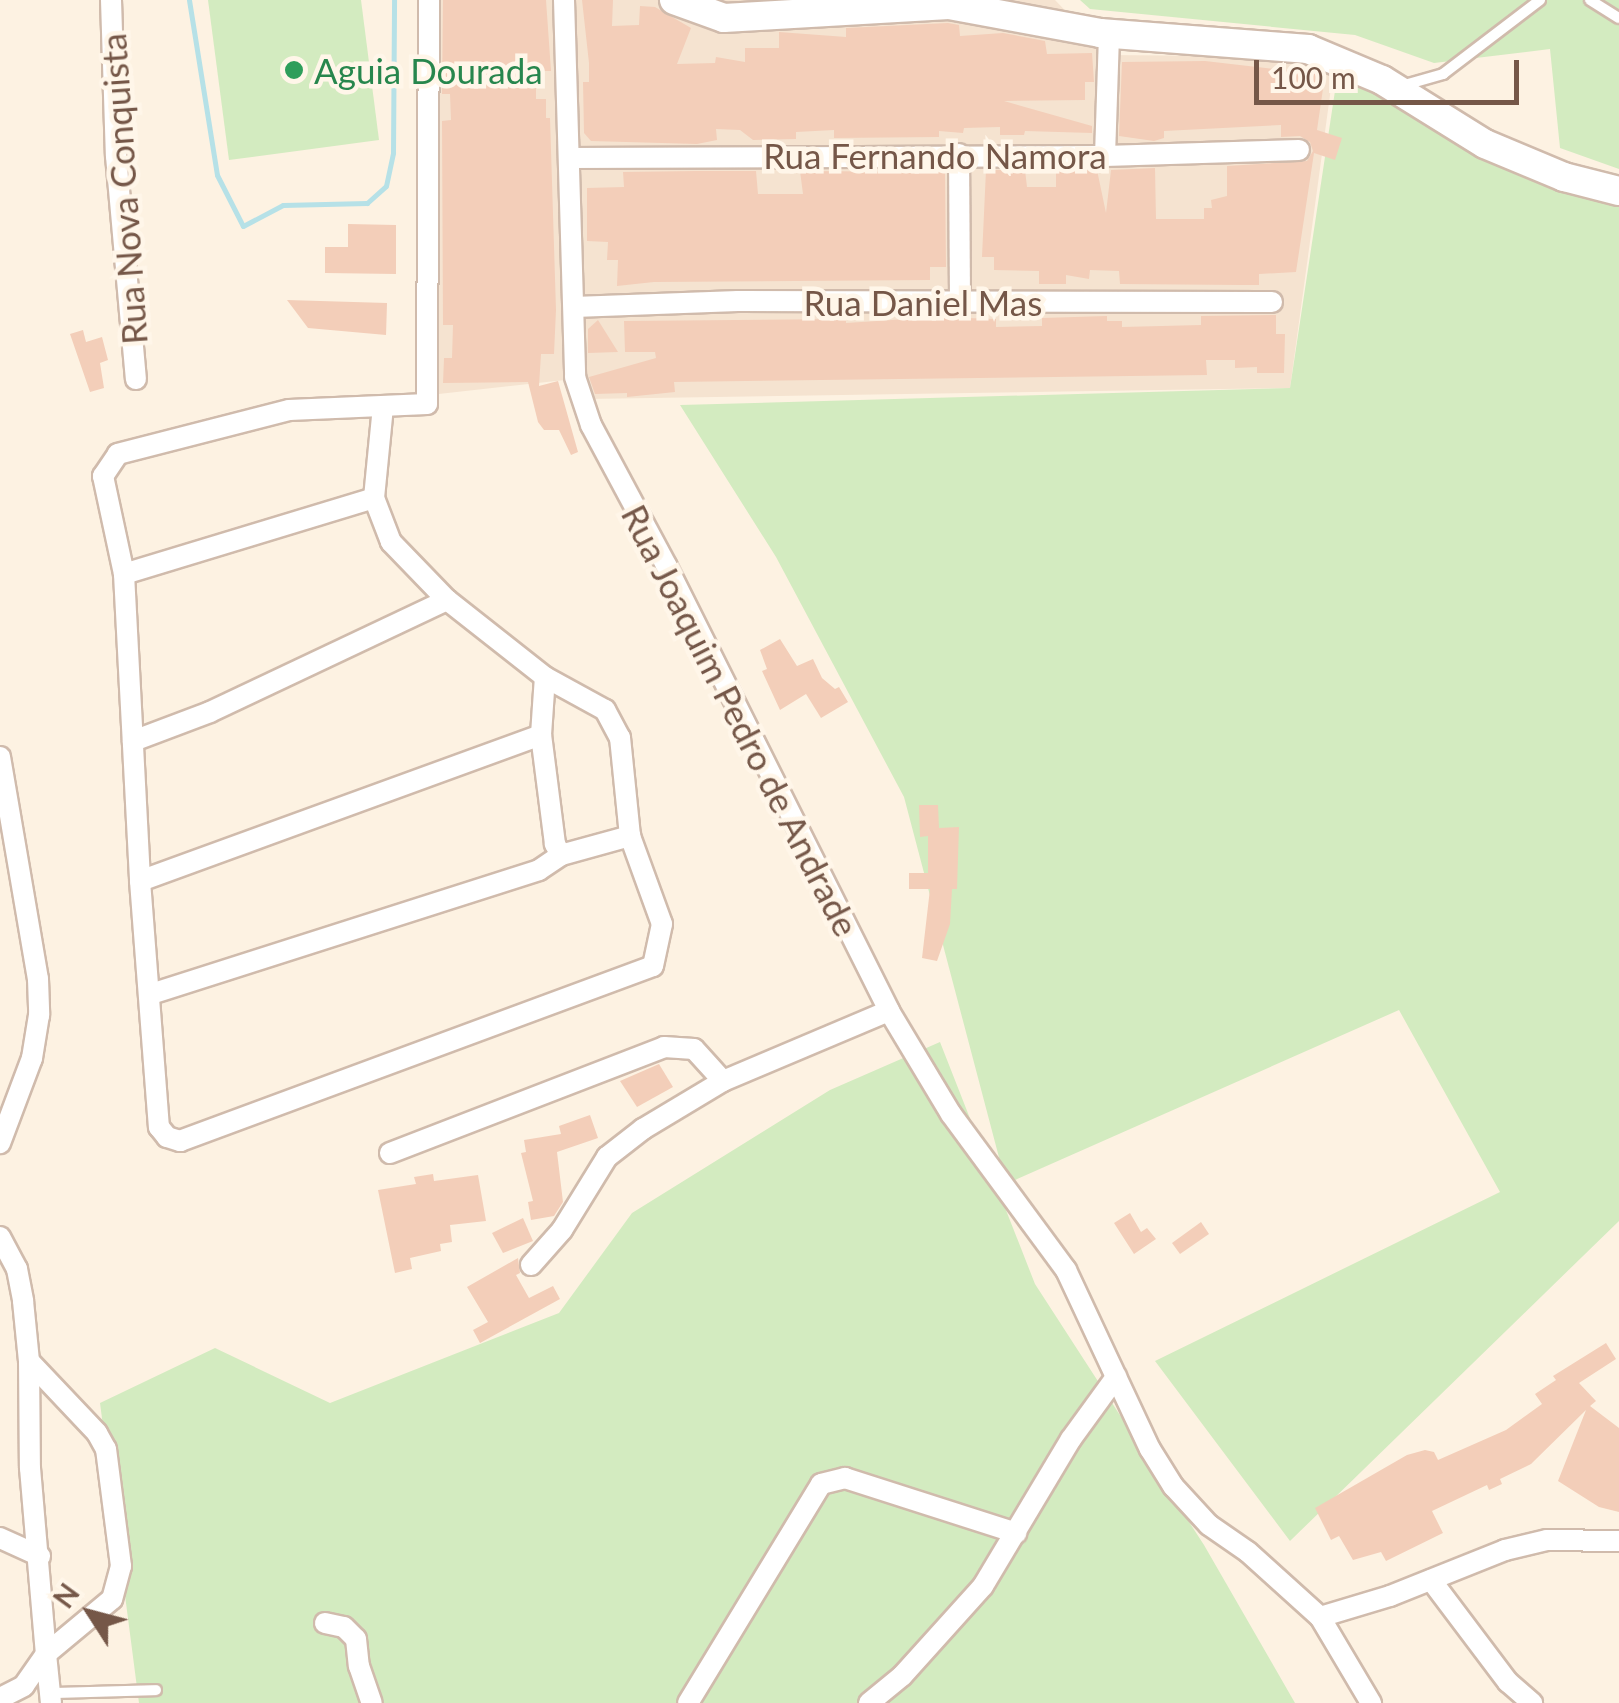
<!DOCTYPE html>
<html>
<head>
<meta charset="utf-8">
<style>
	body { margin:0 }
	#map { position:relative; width:1619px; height:1703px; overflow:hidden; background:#fdf2e2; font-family:Lato,sans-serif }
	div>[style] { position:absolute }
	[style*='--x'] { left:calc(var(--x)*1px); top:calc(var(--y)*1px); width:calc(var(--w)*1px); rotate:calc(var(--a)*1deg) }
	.residential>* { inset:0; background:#f5e3d0 }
	.green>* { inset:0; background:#d3ebc0 }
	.stream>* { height:5px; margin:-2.5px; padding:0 2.5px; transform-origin:2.5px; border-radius:2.5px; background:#b6e1e7 }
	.building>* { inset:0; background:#f3ceb9 }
	.roads { filter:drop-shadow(2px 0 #d0bbac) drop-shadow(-2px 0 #d0bbac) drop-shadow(0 2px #d0bbac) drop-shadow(0 -2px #d0bbac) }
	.lane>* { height:10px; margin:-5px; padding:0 5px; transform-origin:5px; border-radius:5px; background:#fff }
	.street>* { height:20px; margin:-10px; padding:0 10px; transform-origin:10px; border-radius:10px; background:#fff }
	.secondary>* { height:28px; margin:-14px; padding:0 14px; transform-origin:14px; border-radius:14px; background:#fff }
	.dots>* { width:28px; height:28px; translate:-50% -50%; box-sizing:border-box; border:5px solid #fff6e9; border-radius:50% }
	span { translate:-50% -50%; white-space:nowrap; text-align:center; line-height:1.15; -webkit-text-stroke:9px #fff6e9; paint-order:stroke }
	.leisure-label { font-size:35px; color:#27864d }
	.left { translate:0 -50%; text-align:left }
	.street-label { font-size:35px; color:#755748 }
	.north { position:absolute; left:40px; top:1563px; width:100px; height:100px; -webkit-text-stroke:8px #fff6e9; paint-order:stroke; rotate:306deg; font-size:28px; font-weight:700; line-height:40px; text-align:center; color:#755748 }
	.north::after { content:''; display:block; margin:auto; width:35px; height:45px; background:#755748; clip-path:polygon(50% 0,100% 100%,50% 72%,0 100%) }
	.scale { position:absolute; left:1254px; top:60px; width:265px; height:45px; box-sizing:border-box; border:5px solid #755748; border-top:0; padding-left:12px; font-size:30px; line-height:35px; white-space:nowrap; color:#755748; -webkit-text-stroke:8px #fff6e9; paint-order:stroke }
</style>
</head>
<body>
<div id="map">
	<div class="residential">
		<i style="clip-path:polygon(432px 0,1055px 0,1108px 55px,1222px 56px,1334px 66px,1290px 388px,586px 399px,565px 380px,421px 396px)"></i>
	</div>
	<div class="green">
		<i style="clip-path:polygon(208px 0,361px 0,379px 140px,229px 160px)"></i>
		<i style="clip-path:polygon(1080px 0,1619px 0,1619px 169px,1560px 148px,1550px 49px,1434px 63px,1355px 35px,1090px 9px)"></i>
		<i style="clip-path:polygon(1338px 71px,1619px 190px,1619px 1221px,1290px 1541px,1155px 1361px,1500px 1192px,1399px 1010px,1006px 1184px,904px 797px,776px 557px,680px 405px,1290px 388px)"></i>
		<i style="clip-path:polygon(940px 1042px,1035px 1284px,1204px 1545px,1295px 1703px,139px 1703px,100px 1403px,215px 1348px,330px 1403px,559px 1313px,632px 1213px,830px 1090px)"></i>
	</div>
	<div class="stream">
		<i style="--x:189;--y:0;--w:177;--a:80.9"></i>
		<i style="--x:217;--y:175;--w:57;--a:63"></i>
		<i style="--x:243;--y:226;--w:45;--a:-27.7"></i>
		<i style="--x:283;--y:205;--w:84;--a:-1.4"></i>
		<i style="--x:367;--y:203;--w:25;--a:-42"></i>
		<i style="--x:386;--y:186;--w:34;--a:-78"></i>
		<i style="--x:393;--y:153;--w:153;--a:-89.6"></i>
	</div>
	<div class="building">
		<i style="clip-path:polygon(443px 0,546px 0,551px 71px,536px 71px,536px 99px,546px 99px,546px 118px,550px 118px,556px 310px,554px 354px,541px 354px,539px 386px,558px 381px,578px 452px,571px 455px,559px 430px,544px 430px,538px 422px,528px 382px,443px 383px,444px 358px,452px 358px,453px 325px,443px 325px,442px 121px,451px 120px,450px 94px,442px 94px)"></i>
		<i style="clip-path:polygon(582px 0,613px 0,612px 26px,639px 25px,640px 6px,655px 7px,691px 28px,677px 64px,715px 63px,716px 57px,745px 62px,745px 48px,779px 48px,779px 32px,846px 37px,846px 28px,948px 23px,959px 25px,960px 36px,1003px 33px,1045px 41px,1047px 54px,1092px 53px,1094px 82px,1085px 82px,1085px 100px,1004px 101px,1092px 126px,1092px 133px,1025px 131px,1024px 135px,1000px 135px,1000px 127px,964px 128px,963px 133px,939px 131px,939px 137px,834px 138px,834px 130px,796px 132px,796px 139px,753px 140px,740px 130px,716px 129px,717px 140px,697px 144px,591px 141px,584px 133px,583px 82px,589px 82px,589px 63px)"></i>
		<i style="clip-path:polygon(1205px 61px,1325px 75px,1317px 130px,1342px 138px,1335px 160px,1314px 153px,1296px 272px,1259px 274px,1259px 285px,1241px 285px,1120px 284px,1119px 271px,1090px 270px,1089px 279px,1066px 275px,1066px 284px,1039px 284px,1039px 271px,994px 270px,994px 257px,982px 257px,986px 170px,1025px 170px,1027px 187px,1056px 187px,1056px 170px,1097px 170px,1106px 213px,1111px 170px,1155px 168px,1156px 219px,1204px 219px,1204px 208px,1212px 208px,1211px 200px,1227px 196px,1227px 166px,1307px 161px,1313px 151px,1310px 142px,1300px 136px,1281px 137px,1281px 125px,1164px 131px,1164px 138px,1154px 141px,1119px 136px,1122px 62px)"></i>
		<i style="clip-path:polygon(696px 171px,756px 171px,758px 194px,803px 194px,800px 171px,945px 172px,946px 267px,930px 267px,930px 280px,654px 282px,617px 286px,618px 260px,607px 260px,608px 242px,587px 241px,587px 188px,624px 187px,623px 172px)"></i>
		<i style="clip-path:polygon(348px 224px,396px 225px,396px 274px,325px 273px,325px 247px,348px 247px)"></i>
		<i style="clip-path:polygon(287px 300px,387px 303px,386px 335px,308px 328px)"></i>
		<i style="clip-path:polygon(1276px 315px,1276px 334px,1285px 334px,1284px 373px,1257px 373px,1257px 367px,1235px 368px,1235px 360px,1206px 360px,1207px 375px,674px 382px,675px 392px,627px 397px,627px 393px,595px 394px,589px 377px,656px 358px,655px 352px,625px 352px,624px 321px,846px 319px,846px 323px,938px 317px,996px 319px,996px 327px,1042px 326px,1042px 318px,1107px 316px,1107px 321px,1122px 321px,1122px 327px,1201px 325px,1201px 316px)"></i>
		<i style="clip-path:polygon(598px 320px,618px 352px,588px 353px,588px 329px)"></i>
		<i style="clip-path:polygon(83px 330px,86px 342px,102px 337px,108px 360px,100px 363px,104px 388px,90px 392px,70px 334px)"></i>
		<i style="clip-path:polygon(780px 639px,797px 666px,813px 659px,822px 678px,835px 689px,839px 687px,848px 702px,821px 718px,806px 694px,780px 710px,762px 671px,767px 669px,760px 650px)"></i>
		<i style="clip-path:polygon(919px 805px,938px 805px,939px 828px,959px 827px,957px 889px,952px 889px,950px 924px,937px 961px,922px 958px,930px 889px,909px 889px,909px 873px,928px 873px,928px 836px,920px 837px)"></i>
		<i style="clip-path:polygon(659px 1064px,673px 1087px,637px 1107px,620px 1081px)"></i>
		<i style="clip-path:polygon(590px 1115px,598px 1138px,557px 1152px,563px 1202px,554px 1216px,531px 1220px,528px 1202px,533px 1201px,521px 1153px,526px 1152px,524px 1140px,561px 1134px,559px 1126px)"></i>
		<i style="clip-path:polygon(433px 1174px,434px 1181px,478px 1175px,486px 1221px,450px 1225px,452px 1242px,440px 1244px,441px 1251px,410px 1258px,412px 1269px,395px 1273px,378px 1190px,416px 1184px,414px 1177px)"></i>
		<i style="clip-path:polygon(1130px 1213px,1141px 1232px,1147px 1228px,1156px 1239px,1134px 1254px,1114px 1223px)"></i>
		<i style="clip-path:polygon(523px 1218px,533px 1241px,503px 1253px,492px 1233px)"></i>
		<i style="clip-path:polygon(1201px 1222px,1209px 1234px,1180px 1254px,1172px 1243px)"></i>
		<i style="clip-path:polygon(518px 1258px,520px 1273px,516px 1275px,529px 1298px,553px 1286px,560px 1299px,480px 1343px,473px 1330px,488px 1322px,467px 1287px)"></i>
		<i style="clip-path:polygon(1606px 1343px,1616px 1359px,1579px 1383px,1596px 1401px,1590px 1406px,1619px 1428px,1619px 1512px,1599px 1507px,1558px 1481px,1586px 1410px,1531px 1464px,1500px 1479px,1502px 1484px,1489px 1490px,1487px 1485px,1432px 1511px,1443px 1533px,1386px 1561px,1381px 1552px,1353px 1560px,1339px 1536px,1331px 1540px,1315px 1508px,1407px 1455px,1425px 1450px,1434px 1452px,1438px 1460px,1506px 1430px,1542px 1404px,1535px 1394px,1556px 1380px,1553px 1376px)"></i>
	</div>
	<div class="roads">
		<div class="lane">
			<i style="--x:1590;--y:0;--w:34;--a:32"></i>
			<i style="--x:1401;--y:86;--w:44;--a:-15.9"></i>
			<i style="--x:1443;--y:74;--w:122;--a:-37.3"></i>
			<i style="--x:51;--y:1693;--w:105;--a:-1.6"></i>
		</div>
		<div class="street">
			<i style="--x:111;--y:0;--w:156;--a:88.2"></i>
			<i style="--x:116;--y:156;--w:224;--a:84.9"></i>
			<i style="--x:429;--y:0;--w:404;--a:90.3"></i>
			<i style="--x:427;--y:404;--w:138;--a:177.5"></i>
			<i style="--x:289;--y:410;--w:177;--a:165.6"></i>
			<i style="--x:118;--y:454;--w:27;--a:124"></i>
			<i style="--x:103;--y:476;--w:100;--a:77.9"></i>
			<i style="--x:124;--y:574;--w:307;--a:87"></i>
			<i style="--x:140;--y:881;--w:247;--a:85.6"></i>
			<i style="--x:159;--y:1127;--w:13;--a:51"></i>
			<i style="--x:167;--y:1137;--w:14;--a:17"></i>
			<i style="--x:180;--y:1141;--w:504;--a:-20.3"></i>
			<i style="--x:653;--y:966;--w:43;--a:-77.9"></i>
			<i style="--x:662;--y:924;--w:94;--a:-110"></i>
			<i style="--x:630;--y:836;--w:99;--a:-95.8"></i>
			<i style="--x:620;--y:738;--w:32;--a:-118"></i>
			<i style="--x:605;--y:710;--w:68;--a:-151.2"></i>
			<i style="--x:564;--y:0;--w:377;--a:88.3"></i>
			<i style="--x:575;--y:377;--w:51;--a:71.6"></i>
			<i style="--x:591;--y:425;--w:159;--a:61.8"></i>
			<i style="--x:666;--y:565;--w:499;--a:63.4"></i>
			<i style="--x:889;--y:1011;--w:120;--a:59"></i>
			<i style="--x:951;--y:1114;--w:194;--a:53.6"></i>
			<i style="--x:1066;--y:1270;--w:198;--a:64.9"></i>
			<i style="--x:1150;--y:1449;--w:44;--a:58.1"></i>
			<i style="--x:1173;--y:1486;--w:53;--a:47.3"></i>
			<i style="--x:1209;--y:1525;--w:47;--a:34.7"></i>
			<i style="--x:1248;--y:1552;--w:97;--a:42.1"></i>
			<i style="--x:1320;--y:1617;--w:100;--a:59.3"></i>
			<i style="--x:959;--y:154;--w:150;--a:89.6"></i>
			<i style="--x:1105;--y:156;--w:123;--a:-88.1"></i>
			<i style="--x:570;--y:158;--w:535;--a:-0.21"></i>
			<i style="--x:1105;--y:156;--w:194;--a:-1.8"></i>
			<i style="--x:574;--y:307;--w:164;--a:-2.1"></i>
			<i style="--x:738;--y:301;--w:534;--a:0.11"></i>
			<i style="--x:124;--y:574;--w:261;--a:-16.9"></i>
			<i style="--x:133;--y:741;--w:82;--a:-20.6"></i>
			<i style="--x:210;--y:712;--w:262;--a:-25.3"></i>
			<i style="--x:0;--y:757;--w:225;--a:80.3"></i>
			<i style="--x:38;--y:979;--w:36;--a:88"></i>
			<i style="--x:39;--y:1015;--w:44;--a:99.2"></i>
			<i style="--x:32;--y:1058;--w:91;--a:110.6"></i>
			<i style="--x:561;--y:855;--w:72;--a:-15.4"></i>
			<i style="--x:140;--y:881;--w:427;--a:-20"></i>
			<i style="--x:151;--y:994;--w:407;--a:-17.7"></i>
			<i style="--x:539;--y:870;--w:27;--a:-34"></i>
			<i style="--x:561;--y:855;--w:13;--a:-119"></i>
			<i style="--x:555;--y:844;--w:110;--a:-97.3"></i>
			<i style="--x:541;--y:735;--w:58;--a:-86.1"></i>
			<i style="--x:545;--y:677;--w:125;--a:-141.8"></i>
			<i style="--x:447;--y:600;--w:81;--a:-134"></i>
			<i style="--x:391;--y:542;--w:47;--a:-111.1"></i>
			<i style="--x:374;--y:498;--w:92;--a:-84.4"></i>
			<i style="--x:390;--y:1153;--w:294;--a:-21.1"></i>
			<i style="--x:664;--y:1047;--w:30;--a:4"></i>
			<i style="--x:694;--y:1049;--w:43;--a:47.8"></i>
			<i style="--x:0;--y:1237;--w:36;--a:62"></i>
			<i style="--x:17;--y:1269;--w:33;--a:79"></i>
			<i style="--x:23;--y:1301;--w:60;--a:84.3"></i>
			<i style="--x:29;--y:1361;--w:107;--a:89.5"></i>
			<i style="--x:30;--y:1468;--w:187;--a:85.1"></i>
			<i style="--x:46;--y:1654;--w:39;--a:125"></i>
			<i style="--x:24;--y:1686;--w:27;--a:153"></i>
			<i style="--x:531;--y:1265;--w:47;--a:-48.5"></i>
			<i style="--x:562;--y:1230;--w:86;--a:-58.3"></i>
			<i style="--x:607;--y:1157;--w:46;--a:-37.9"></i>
			<i style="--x:643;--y:1129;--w:93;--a:-31"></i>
			<i style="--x:723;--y:1081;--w:180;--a:-22.9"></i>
			<i style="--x:29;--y:1361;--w:99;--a:46.6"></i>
			<i style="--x:97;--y:1433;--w:18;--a:61"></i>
			<i style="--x:106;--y:1449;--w:118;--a:82.7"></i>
			<i style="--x:121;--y:1566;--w:34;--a:105"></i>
			<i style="--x:112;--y:1599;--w:86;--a:140.2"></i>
			<i style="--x:46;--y:1654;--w:49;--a:84.2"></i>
			<i style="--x:0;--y:1538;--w:44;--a:24.2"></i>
			<i style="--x:1431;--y:1580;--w:128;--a:53"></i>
			<i style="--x:1508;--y:1682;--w:32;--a:41"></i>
			<i style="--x:1320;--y:1617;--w:73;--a:-16.7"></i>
			<i style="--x:1390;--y:1596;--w:124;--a:-21.8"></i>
			<i style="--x:1505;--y:1550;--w:43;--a:-13.4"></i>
			<i style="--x:1547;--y:1540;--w:72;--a:0.8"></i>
			<i style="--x:325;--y:1623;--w:19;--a:12"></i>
			<i style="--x:344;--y:1627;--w:17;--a:45"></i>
			<i style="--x:356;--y:1639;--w:27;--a:84"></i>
			<i style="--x:359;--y:1666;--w:39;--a:71"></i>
			<i style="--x:688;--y:1703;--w:256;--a:-58.7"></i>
			<i style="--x:821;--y:1484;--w:25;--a:-14"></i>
			<i style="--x:845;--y:1478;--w:180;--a:17.8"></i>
			<i style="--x:869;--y:1703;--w:43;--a:-39.3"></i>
			<i style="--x:902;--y:1676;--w:121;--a:-48"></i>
			<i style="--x:983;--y:1586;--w:171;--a:-59.1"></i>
			<i style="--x:1071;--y:1439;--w:77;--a:-54"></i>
		</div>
		<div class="secondary">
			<i style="--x:674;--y:0;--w:53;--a:19.8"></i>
			<i style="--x:724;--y:18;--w:225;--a:-3.3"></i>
			<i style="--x:949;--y:5;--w:154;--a:10.5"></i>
			<i style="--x:1100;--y:33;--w:209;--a:4.4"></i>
			<i style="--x:1308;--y:49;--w:80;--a:22.7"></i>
			<i style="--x:1382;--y:80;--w:121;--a:31.9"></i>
			<i style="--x:1485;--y:144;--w:86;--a:22.7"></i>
			<i style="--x:1564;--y:177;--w:57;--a:14.3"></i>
		</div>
	</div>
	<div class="dots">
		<i style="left:294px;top:70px;background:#2e9e5b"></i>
	</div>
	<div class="leisure-label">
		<span class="left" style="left:314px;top:70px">Aguia Dourada</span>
	</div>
	<div class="street-label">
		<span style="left:935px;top:155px">Rua Fernando Namora</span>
		<span style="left:123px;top:189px;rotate:-94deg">Rua Nova Conquista</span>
		<span style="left:923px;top:302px">Rua Daniel Mas</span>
		<span style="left:741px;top:720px;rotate:63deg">Rua Joaquim Pedro de Andrade</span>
	</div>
	<div class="north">N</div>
	<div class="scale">100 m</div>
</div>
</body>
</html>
